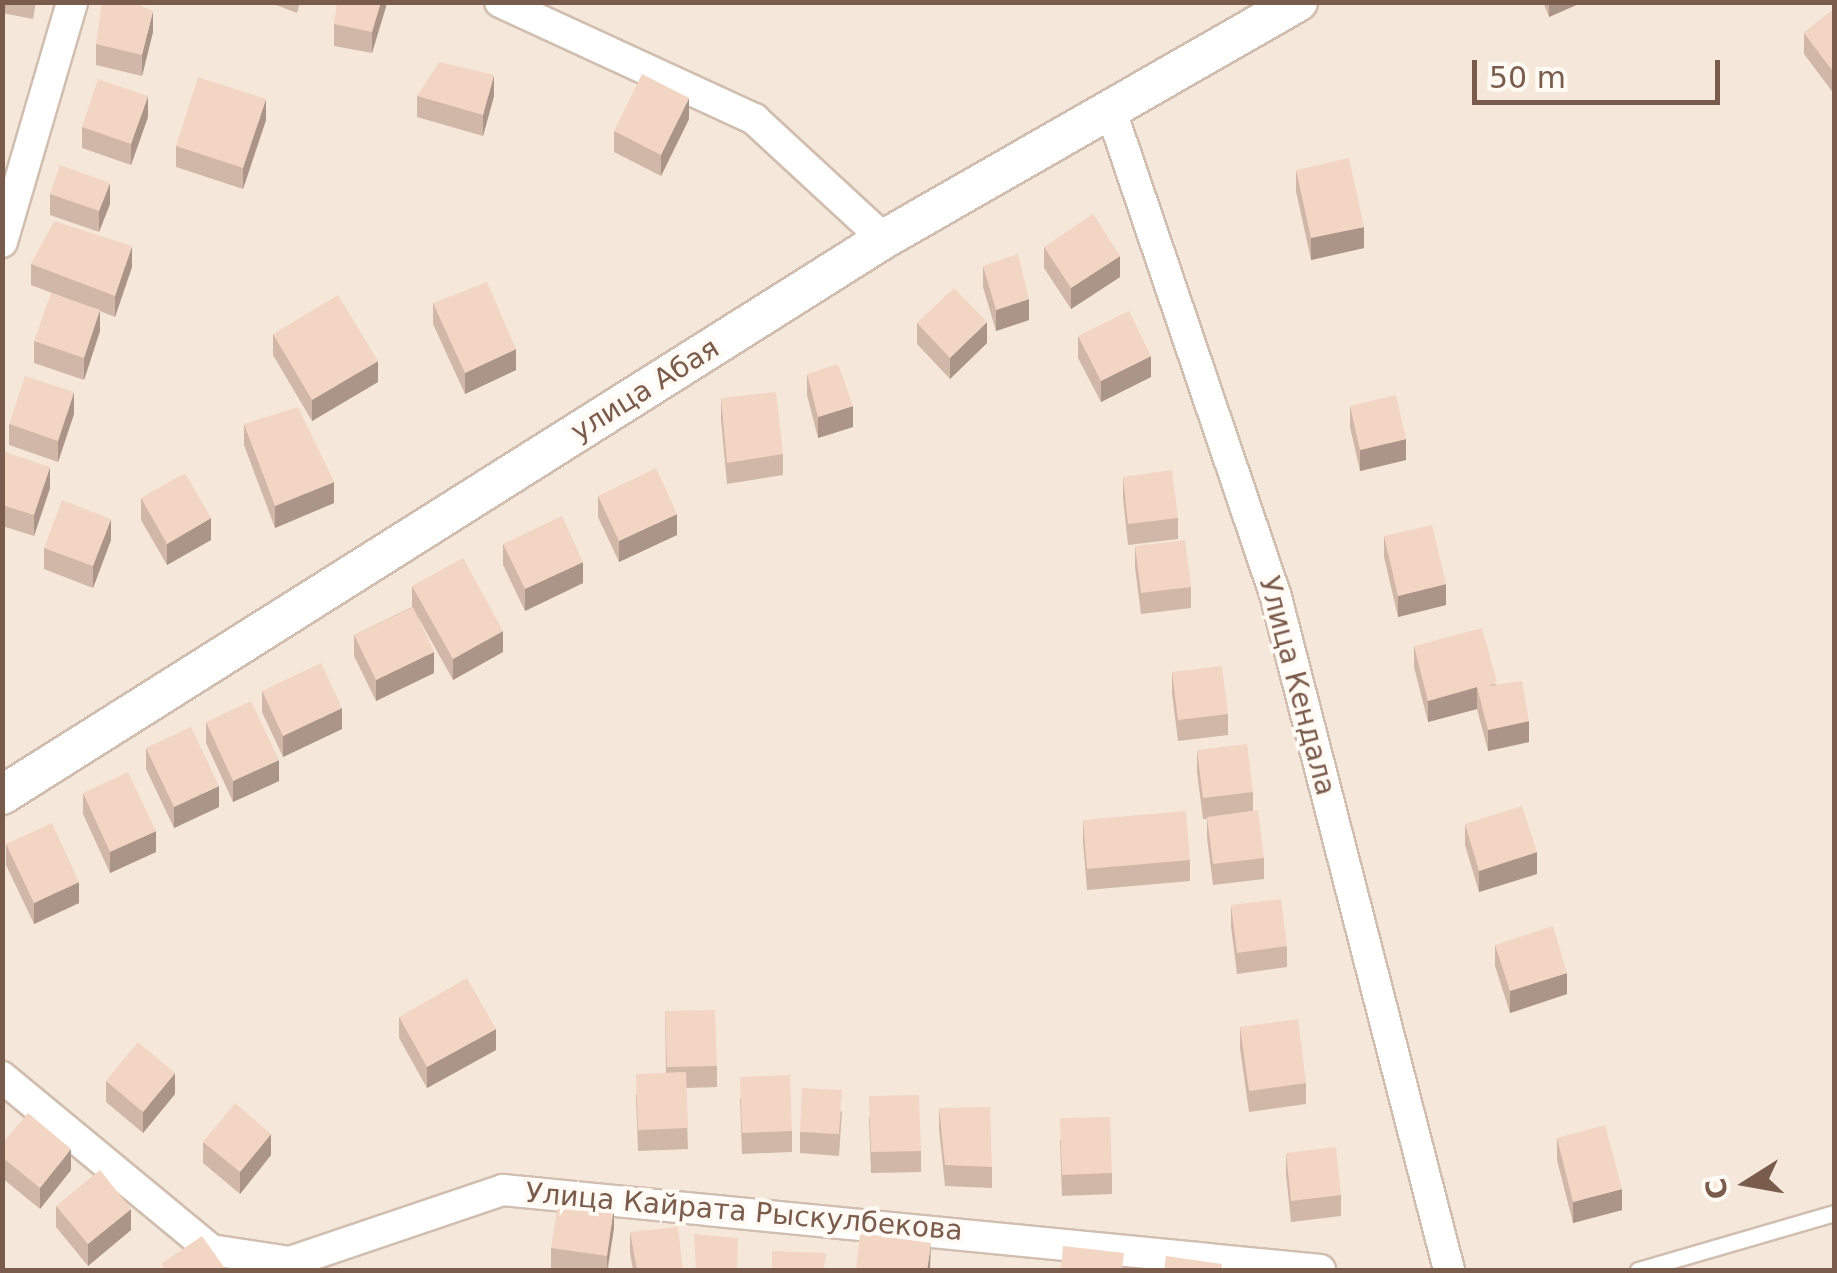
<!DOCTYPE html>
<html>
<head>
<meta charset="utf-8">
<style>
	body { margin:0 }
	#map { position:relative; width:1837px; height:1273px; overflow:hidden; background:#fdf6ec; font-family:"DejaVu Sans",sans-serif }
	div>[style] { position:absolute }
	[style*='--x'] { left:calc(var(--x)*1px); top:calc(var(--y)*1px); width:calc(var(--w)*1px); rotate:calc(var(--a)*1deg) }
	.residential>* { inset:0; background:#f5e8da }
	.roads { filter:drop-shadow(2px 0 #d1beb0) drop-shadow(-2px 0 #d1beb0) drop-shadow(0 2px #d1beb0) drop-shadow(0 -2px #d1beb0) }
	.service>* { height:15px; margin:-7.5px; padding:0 7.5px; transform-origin:7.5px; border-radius:7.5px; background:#fff }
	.minor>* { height:30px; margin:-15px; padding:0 15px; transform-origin:15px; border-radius:15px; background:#fff }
	.tertiary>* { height:38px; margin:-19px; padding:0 19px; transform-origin:19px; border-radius:19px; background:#fff }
	.wall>* { inset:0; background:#d1b7a8 }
	.shaded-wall>* { inset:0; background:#aa9588 }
	.building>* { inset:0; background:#f3d5c3 }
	span { translate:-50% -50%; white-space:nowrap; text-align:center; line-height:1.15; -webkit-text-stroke:8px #fffaf3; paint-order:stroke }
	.street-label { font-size:28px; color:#7a5c4d }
	.frame { position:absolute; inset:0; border:5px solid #7a5c4d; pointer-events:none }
	.north { position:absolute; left:1697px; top:1133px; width:100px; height:100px; -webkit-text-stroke:8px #fffaf3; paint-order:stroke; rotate:259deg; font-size:28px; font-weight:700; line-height:40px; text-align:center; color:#7a5c4d }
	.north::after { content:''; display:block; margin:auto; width:35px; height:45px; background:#7a5c4d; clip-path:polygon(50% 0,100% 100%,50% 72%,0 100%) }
	.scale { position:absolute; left:1472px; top:60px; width:248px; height:45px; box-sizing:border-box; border:5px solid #7a5c4d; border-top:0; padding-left:12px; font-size:30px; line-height:35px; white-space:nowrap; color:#7a5c4d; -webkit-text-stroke:8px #fffaf3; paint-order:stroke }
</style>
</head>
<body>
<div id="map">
	<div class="residential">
		<i style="clip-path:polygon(3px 3px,1834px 3px,1834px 1270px,3px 1270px)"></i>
	</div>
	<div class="roads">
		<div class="service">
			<i style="--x:1638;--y:1270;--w:204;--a:-16.2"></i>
		</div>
		<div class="minor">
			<i style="--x:500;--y:2;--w:280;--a:24.7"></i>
			<i style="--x:754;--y:119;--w:177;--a:42.7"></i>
			<i style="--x:1111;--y:111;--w:513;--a:71.25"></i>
			<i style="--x:1276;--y:597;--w:695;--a:75.58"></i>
			<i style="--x:2;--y:242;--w:250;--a:-73.7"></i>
			<i style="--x:2;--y:1077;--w:271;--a:39.6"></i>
			<i style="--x:211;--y:1250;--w:80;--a:8.6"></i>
			<i style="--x:290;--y:1262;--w:225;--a:-18.7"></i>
			<i style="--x:503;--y:1190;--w:821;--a:5.59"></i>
		</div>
		<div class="tertiary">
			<i style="--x:2;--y:795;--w:1043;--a:-32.23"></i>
			<i style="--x:884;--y:239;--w:477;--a:-29.8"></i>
		</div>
	</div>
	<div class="wall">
		<i style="clip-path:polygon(2px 2px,36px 2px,33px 19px,2px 13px)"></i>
		<i style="clip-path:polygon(268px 2px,300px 2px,297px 13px)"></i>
		<i style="clip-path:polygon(386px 2px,372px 53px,334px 46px,334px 24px)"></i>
		<i style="clip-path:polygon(1543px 2px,1583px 2px,1549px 17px)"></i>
		<i style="clip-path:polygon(1834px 9px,1834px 94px,1804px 54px,1804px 33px)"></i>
		<i style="clip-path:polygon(153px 32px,142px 76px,96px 65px,96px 44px)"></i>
		<i style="clip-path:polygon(417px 96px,494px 96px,483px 136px,417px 117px)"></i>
		<i style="clip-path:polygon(148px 117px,131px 165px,82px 148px,82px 127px)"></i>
		<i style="clip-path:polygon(689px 119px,661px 176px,614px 152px,614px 131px)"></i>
		<i style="clip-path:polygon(266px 120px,243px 189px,176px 167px,176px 146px)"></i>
		<i style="clip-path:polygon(1296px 170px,1364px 248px,1311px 260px,1296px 191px)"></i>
		<i style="clip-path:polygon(50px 194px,110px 204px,99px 232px,50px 215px)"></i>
		<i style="clip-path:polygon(1044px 247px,1120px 277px,1071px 309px,1044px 268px)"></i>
		<i style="clip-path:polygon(31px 264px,132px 267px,115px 317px,100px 311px,100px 331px,84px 380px,34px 363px,34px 341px,76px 302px,31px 285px)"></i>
		<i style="clip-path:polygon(983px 266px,1029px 320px,996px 331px,983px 287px)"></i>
		<i style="clip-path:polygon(433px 303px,516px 370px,465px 394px,433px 324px)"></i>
		<i style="clip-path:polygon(917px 323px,987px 343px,950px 379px,917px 344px)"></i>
		<i style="clip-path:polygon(273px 334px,378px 382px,312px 421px,273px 355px)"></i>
		<i style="clip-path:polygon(1078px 336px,1151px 377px,1101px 402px,1078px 358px)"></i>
		<i style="clip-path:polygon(807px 374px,853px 427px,818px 438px,807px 395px)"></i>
		<i style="clip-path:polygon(721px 398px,783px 454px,783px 475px,727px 484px,721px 420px)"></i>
		<i style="clip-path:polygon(1350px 406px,1406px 460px,1360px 471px,1350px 427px)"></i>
		<i style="clip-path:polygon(74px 414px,58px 462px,9px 445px,9px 424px)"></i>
		<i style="clip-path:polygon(244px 424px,334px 503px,275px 528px,244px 445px)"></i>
		<i style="clip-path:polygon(2px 451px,50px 488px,34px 536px,2px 526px)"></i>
		<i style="clip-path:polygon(1123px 477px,1178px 518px,1178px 539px,1128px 545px,1123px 498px)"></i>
		<i style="clip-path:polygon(598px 496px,677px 535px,619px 562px,598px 517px)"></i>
		<i style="clip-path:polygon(141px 498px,211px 540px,167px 565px,141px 520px)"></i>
		<i style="clip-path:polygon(1384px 536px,1446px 605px,1398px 617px,1384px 557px)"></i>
		<i style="clip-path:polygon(111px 540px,93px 588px,44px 569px,44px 548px)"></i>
		<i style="clip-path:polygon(503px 544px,583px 583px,525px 611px,503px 565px)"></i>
		<i style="clip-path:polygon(1135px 546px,1191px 587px,1191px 608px,1141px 614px,1135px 567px)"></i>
		<i style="clip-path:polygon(412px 586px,503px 652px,453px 680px,418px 617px,434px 673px,376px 701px,354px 656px,354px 635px,412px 607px)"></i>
		<i style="clip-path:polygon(1414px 646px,1497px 685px,1529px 742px,1488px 751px,1477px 709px,1428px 722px,1414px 667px)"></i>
		<i style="clip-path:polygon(1172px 672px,1228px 714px,1228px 735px,1178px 741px,1172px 693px)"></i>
		<i style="clip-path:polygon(262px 691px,342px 729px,283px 757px,262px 712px)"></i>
		<i style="clip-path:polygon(206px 722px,279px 781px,233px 802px,206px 743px)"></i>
		<i style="clip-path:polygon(146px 748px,219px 807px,174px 828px,146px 769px)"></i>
		<i style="clip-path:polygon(1197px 750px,1253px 792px,1253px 811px,1264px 858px,1264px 879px,1213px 885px,1207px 838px,1207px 819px,1203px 819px,1197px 772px)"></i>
		<i style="clip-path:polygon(83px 793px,156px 852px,110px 873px,83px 814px)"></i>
		<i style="clip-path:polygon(1083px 820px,1190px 860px,1190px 881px,1087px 890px,1083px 841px)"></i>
		<i style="clip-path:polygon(1465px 824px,1537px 874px,1479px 892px,1465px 845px)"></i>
		<i style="clip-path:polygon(6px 844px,79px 903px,34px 924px,6px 865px)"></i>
		<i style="clip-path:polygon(1231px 905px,1287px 946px,1287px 967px,1237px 974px,1231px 926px)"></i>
		<i style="clip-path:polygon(1495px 945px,1567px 994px,1510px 1013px,1495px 966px)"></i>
		<i style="clip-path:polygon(665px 1011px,717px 1066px,717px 1087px,686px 1088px,688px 1149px,638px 1151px,636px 1095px,666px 1073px)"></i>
		<i style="clip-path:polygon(399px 1017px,496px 1050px,427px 1088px,399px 1038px)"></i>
		<i style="clip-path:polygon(1240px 1027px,1306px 1083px,1306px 1104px,1249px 1112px,1240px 1048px)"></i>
		<i style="clip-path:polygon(106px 1081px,175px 1094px,143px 1133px,106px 1102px)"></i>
		<i style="clip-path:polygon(740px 1098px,792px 1131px,792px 1152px,742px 1154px)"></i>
		<i style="clip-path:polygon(939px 1108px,992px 1167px,992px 1188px,945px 1186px,939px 1129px)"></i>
		<i style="clip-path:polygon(842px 1111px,839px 1156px,800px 1153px,800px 1132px)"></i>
		<i style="clip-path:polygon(869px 1117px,921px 1151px,921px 1172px,871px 1173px)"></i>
		<i style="clip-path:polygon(1557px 1138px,1622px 1210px,1573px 1223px,1557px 1160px)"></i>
		<i style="clip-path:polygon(1060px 1140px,1112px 1173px,1112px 1194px,1062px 1196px)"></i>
		<i style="clip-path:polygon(203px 1142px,271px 1155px,240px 1194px,203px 1163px)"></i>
		<i style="clip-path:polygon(2px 1144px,71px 1170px,40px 1209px,2px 1178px)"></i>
		<i style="clip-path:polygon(1286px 1153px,1341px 1195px,1341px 1216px,1291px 1222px,1286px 1174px)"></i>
		<i style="clip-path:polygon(56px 1206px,131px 1230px,88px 1266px,56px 1227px)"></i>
		<i style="clip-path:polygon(614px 1228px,608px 1270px,551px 1269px,551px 1248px)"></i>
		<i style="clip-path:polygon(630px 1232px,683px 1270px,633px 1270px,630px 1253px)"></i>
	</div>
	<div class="shaded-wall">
		<i style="clip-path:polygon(381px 2px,386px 2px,386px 7px,372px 53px,372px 32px)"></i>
		<i style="clip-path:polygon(1549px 2px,1583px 2px,1549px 17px)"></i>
		<i style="clip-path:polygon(153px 11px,153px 32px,142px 76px,142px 55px)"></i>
		<i style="clip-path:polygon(494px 75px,494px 96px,483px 136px,483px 115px)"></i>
		<i style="clip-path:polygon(148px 96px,148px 117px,131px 165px,131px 144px)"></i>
		<i style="clip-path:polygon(689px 98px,689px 119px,661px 176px,661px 155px)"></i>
		<i style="clip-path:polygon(266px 99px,266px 120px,243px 189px,243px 168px)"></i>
		<i style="clip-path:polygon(110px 183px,110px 204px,99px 232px,99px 211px)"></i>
		<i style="clip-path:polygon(1364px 227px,1364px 248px,1311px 260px,1311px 238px)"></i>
		<i style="clip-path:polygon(132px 246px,132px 267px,115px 317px,115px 296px)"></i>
		<i style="clip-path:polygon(1120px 256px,1120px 277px,1071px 309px,1071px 288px)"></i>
		<i style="clip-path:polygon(1029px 299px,1029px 320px,996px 331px,996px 310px)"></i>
		<i style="clip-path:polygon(100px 310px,100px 331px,84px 380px,84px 358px)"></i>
		<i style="clip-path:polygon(987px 322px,987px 343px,950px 379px,950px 358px)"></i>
		<i style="clip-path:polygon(516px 349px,516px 370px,465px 394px,465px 373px)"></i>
		<i style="clip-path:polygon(1151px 356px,1151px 377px,1101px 402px,1101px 381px)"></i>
		<i style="clip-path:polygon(378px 361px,378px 382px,312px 421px,312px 400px)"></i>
		<i style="clip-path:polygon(74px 392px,74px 414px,58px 462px,58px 441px)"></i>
		<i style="clip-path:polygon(853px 406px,853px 427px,818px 438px,818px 417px)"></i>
		<i style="clip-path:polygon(1406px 439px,1406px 460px,1360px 471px,1360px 450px)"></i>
		<i style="clip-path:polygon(50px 467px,50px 488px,34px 536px,34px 515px)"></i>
		<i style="clip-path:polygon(334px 482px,334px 503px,275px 528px,275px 506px)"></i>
		<i style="clip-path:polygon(677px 514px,677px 535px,619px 562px,619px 541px)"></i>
		<i style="clip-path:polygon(211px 518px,211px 540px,167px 565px,167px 544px)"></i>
		<i style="clip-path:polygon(111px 519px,111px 540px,93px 588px,93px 566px)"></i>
		<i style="clip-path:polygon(583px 562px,583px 583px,525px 611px,525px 589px)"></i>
		<i style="clip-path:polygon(1446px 584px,1446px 605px,1398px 617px,1398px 596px)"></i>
		<i style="clip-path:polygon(503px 631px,503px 652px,453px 680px,453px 659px)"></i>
		<i style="clip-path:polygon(434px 652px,434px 673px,376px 701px,376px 680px)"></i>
		<i style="clip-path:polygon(1477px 687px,1477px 709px,1428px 722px,1428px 701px)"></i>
		<i style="clip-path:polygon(342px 708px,342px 729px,283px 757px,283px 736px)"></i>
		<i style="clip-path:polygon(1529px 721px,1529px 742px,1488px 751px,1488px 730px)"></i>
		<i style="clip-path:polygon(279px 760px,279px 781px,233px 802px,233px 781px)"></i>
		<i style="clip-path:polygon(219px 786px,219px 807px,174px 828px,174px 807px)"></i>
		<i style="clip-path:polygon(156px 831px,156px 852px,110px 873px,110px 852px)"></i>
		<i style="clip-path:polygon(1537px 852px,1537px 874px,1479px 892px,1479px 871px)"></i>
		<i style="clip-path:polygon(79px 882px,79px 903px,34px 924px,34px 903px)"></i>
		<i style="clip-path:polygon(5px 943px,5px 964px,2px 966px,2px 944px)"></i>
		<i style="clip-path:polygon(1567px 973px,1567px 994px,1510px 1013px,1510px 991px)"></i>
		<i style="clip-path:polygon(496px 1029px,496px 1050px,427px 1088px,427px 1067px)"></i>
		<i style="clip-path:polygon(175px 1073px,175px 1094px,143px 1133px,143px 1112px)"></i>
		<i style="clip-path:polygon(271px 1134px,271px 1155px,240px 1194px,240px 1172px)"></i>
		<i style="clip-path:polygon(71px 1149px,71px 1170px,40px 1209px,40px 1188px)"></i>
		<i style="clip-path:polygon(1622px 1189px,1622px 1210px,1573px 1223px,1573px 1202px)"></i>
		<i style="clip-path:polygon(614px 1206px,614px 1228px,607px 1270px,607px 1256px)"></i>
		<i style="clip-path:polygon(131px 1209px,131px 1230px,88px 1266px,88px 1244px)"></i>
		<i style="clip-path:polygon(931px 1243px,930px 1270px,927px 1270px)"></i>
	</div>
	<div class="building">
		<i style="clip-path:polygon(102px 2px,132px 2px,153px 11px,142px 55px,96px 44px)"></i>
		<i style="clip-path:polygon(337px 2px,381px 2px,372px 32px,334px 24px)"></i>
		<i style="clip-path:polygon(1834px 9px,1834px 73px,1804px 33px)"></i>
		<i style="clip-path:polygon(439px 62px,494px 75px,483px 115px,417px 96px)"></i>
		<i style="clip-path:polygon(642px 74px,689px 98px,661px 155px,614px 131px)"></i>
		<i style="clip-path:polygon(198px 77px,266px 99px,243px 168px,176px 146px)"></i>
		<i style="clip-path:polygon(98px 79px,148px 96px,131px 144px,82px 127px)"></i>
		<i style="clip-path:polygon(1349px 158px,1364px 227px,1311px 238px,1296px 170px)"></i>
		<i style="clip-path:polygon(60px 165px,110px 183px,99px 211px,50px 194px)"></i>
		<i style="clip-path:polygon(1093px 214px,1120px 256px,1071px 288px,1044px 247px)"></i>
		<i style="clip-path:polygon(54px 221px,132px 246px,115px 296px,31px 264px)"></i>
		<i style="clip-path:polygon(1018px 254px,1029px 299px,996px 310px,983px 266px)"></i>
		<i style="clip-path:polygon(487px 282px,516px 349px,465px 373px,433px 303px)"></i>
		<i style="clip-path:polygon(954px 288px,987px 322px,950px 358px,917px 323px)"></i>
		<i style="clip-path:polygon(51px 293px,100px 310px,84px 358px,34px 341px)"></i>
		<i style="clip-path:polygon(338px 295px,378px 361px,312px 400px,273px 334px)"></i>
		<i style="clip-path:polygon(1129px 311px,1151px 356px,1101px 381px,1078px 336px)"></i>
		<i style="clip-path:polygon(838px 364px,853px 406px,818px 417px,807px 374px)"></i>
		<i style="clip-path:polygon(25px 376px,74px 392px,58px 441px,9px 424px)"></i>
		<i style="clip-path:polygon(776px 392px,783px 454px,727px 463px,721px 398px)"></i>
		<i style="clip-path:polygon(1396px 395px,1406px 439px,1360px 450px,1350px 406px)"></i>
		<i style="clip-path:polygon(298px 407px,334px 482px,275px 506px,244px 424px)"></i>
		<i style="clip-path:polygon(2px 451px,50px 467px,34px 515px,2px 505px)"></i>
		<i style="clip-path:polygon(656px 468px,677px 514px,619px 541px,598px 496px)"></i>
		<i style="clip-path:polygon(1172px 470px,1178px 518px,1128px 524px,1123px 477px)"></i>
		<i style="clip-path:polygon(185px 473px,211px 518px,167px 544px,141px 498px)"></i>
		<i style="clip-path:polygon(62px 500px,111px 519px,93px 566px,44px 548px)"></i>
		<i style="clip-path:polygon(562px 516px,583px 562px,525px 589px,503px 544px)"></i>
		<i style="clip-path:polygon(1432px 525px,1446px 584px,1398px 596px,1384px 536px)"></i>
		<i style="clip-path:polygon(1185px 540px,1191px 587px,1141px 593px,1135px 546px)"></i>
		<i style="clip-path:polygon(463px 558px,503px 631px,453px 659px,412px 586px)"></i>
		<i style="clip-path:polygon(413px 607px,434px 652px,376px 680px,354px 635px)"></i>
		<i style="clip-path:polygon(1482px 628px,1497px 682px,1489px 686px,1522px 681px,1529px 721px,1488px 730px,1477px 687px,1428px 701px,1414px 646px)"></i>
		<i style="clip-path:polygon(321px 663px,342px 708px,283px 736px,262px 691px)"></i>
		<i style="clip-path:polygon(1222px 666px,1228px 714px,1178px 720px,1172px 672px)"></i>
		<i style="clip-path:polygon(251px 701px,279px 760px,233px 781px,206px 722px)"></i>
		<i style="clip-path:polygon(191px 727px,219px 786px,174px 807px,146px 748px)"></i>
		<i style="clip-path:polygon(1247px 744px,1253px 792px,1203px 798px,1197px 750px)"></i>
		<i style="clip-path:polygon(128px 772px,156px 831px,110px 852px,83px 793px)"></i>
		<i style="clip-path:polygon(1522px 806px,1537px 852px,1479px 871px,1465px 824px)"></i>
		<i style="clip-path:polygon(1258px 810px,1264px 858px,1213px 864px,1207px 817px)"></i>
		<i style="clip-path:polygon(1186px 811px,1190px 860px,1087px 869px,1083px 820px)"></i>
		<i style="clip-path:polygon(52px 823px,79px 882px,34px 903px,6px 844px)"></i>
		<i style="clip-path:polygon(1281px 899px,1287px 946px,1237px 953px,1231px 905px)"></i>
		<i style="clip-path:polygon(1553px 926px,1567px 973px,1510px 991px,1495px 945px)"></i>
		<i style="clip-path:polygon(467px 978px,496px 1029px,427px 1067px,399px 1017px)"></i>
		<i style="clip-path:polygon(715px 1010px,717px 1066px,667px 1067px,665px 1011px)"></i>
		<i style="clip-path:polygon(1298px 1019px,1306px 1083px,1249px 1091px,1240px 1027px)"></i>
		<i style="clip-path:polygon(138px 1042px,175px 1073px,143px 1112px,106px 1081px)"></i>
		<i style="clip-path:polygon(686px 1072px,688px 1128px,638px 1130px,636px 1074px)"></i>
		<i style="clip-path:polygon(790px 1075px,792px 1131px,742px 1133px,740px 1077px)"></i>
		<i style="clip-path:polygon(802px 1088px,842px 1090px,839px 1134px,800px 1132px)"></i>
		<i style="clip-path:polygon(919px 1095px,921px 1151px,871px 1152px,869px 1096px)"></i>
		<i style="clip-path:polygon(235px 1103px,271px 1134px,240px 1172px,203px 1142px)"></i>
		<i style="clip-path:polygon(990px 1107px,992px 1167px,945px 1165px,939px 1108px)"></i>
		<i style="clip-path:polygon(28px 1113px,71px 1149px,40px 1188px,2px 1157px,2px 1144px)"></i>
		<i style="clip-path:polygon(1110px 1117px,1112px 1173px,1062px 1175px,1060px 1118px)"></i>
		<i style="clip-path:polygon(1605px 1125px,1622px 1189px,1573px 1202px,1557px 1138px)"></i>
		<i style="clip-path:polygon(1336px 1147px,1341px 1195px,1291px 1201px,1286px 1153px)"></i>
		<i style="clip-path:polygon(100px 1170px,131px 1209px,88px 1244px,56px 1206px)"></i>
		<i style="clip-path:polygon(559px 1198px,614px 1206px,607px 1256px,551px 1248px)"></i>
		<i style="clip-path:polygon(678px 1227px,683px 1270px,637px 1270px,630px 1232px)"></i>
		<i style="clip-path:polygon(860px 1233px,931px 1243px,927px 1270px,856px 1270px)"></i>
		<i style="clip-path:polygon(694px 1234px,738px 1238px,737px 1270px,696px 1270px)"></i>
		<i style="clip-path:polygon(202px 1236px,226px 1270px,165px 1270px,161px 1264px)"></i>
		<i style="clip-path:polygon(1063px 1246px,1124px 1253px,1122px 1270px,1061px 1270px)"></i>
		<i style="clip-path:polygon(772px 1251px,826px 1253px,824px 1270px,772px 1270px)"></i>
		<i style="clip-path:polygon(1166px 1256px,1222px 1264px,1221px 1270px,1164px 1270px)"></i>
	</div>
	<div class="street-label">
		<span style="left:645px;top:390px;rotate:-32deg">улица Абая</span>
		<span style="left:1297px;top:686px;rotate:75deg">Улица Кендала</span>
		<span style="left:744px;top:1212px;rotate:5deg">Улица Кайрата Рыскулбекова</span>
	</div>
	<div class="frame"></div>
	<div class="north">С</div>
	<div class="scale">50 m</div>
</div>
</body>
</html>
